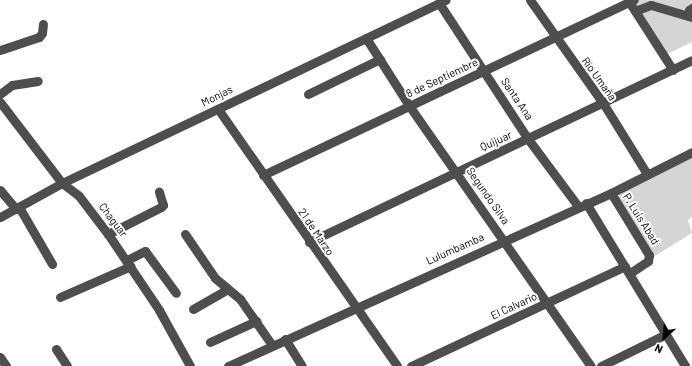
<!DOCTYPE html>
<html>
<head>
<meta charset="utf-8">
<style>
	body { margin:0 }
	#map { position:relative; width:692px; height:366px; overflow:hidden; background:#fff; font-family:Barlow,sans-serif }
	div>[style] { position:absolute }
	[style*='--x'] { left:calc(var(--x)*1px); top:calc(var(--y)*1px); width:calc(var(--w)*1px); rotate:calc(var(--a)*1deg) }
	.green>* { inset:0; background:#d5d5d5 }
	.minor>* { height:9px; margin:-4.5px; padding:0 4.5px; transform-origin:4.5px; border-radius:4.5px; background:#4e4e4e }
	span { translate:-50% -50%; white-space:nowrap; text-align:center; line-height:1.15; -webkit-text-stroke:4px #fff; paint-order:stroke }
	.street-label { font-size:11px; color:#000 }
	.north { position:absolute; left:644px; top:318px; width:40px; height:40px; -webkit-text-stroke:3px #fff; paint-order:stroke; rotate:206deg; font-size:11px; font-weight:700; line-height:16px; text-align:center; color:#000 }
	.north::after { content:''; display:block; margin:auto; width:14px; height:18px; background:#000; clip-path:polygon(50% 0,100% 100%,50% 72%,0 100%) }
</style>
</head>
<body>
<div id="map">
	<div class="green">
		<i style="clip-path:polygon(631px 0,692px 0,692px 42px,667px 54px)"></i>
		<i style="clip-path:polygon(692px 158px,692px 217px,688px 220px,692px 233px,655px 256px,619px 200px,619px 194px)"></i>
	</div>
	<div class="minor">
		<i style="--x:530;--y:0;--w:126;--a:54.7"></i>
		<i style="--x:603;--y:103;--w:84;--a:58.2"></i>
		<i style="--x:628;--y:0;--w:83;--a:57.3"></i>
		<i style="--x:439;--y:3;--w:163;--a:56.8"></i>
		<i style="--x:528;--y:139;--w:84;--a:53.3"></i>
		<i style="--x:635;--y:11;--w:17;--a:-21"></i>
		<i style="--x:651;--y:5;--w:43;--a:16.3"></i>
		<i style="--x:690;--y:16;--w:6;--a:-99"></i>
		<i style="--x:689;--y:10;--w:4;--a:-34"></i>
		<i style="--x:366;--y:38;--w:82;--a:57.5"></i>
		<i style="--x:410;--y:107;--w:316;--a:55.1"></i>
		<i style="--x:0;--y:50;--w:41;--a:-18.4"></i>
		<i style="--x:39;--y:37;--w:5;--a:-53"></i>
		<i style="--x:42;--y:33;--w:9;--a:-84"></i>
		<i style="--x:0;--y:94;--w:15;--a:-37"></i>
		<i style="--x:12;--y:85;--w:26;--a:-9"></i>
		<i style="--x:308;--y:94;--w:80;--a:-25.9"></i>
		<i style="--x:0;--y:102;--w:102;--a:52.6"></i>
		<i style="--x:62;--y:183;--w:21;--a:37"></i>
		<i style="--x:79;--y:196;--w:48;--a:52.7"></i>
		<i style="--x:108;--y:234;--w:92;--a:56.1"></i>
		<i style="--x:159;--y:310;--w:64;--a:61"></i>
		<i style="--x:218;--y:109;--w:313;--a:55.1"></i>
		<i style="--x:263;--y:175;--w:410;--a:-25.3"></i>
		<i style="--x:0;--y:190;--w:25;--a:50"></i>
		<i style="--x:611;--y:193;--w:73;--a:58.5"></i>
		<i style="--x:649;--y:255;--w:6;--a:99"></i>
		<i style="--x:648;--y:261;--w:22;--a:146"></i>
		<i style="--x:586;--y:203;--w:191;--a:58.7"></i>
		<i style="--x:19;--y:207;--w:66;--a:59.9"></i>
		<i style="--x:0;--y:217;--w:71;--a:-28.7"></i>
		<i style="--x:62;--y:183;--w:425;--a:-25.5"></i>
		<i style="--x:108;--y:234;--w:59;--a:-27"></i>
		<i style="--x:161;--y:207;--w:3;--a:-45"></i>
		<i style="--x:163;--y:205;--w:14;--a:-107"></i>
		<i style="--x:185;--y:234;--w:53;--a:55.7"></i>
		<i style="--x:215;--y:278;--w:33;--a:40"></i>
		<i style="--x:240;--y:299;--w:56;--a:55.2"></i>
		<i style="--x:309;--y:242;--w:424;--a:-25.4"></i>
		<i style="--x:127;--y:260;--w:20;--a:-27"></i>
		<i style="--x:145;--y:251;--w:52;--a:53.6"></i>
		<i style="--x:60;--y:297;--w:77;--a:-23.6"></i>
		<i style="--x:193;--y:309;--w:40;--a:-29.7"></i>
		<i style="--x:285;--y:339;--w:32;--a:58"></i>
		<i style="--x:210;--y:342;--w:51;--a:-24.5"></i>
		<i style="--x:56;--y:349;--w:20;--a:57"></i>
		<i style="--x:0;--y:357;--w:11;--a:56"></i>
		<i style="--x:228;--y:366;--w:420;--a:-24.3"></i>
		<i style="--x:611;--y:193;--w:91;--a:-26.8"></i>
		<i style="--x:411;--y:366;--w:236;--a:-25"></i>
		<i style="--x:601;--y:366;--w:72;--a:-26.2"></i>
	</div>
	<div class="street-label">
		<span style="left:442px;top:78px;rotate:-25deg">8 de Septiembre</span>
		<span style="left:599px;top:79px;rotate:54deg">Río Umaña</span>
		<span style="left:217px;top:96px;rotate:-26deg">Monjas</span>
		<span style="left:517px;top:99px;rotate:56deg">Santa Ana</span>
		<span style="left:496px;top:141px;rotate:-24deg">Quijuar</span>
		<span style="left:488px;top:196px;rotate:55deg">Segundo Silva</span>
		<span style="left:641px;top:219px;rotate:58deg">P. Luis Abad</span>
		<span style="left:113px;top:220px;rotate:53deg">Chaguar</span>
		<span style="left:316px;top:232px;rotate:56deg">21 de Marzo</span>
		<span style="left:455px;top:249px;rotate:-24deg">Lulumbamba</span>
		<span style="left:514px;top:306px;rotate:-25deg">El Calvario</span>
	</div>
	<div class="north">N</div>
</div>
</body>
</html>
